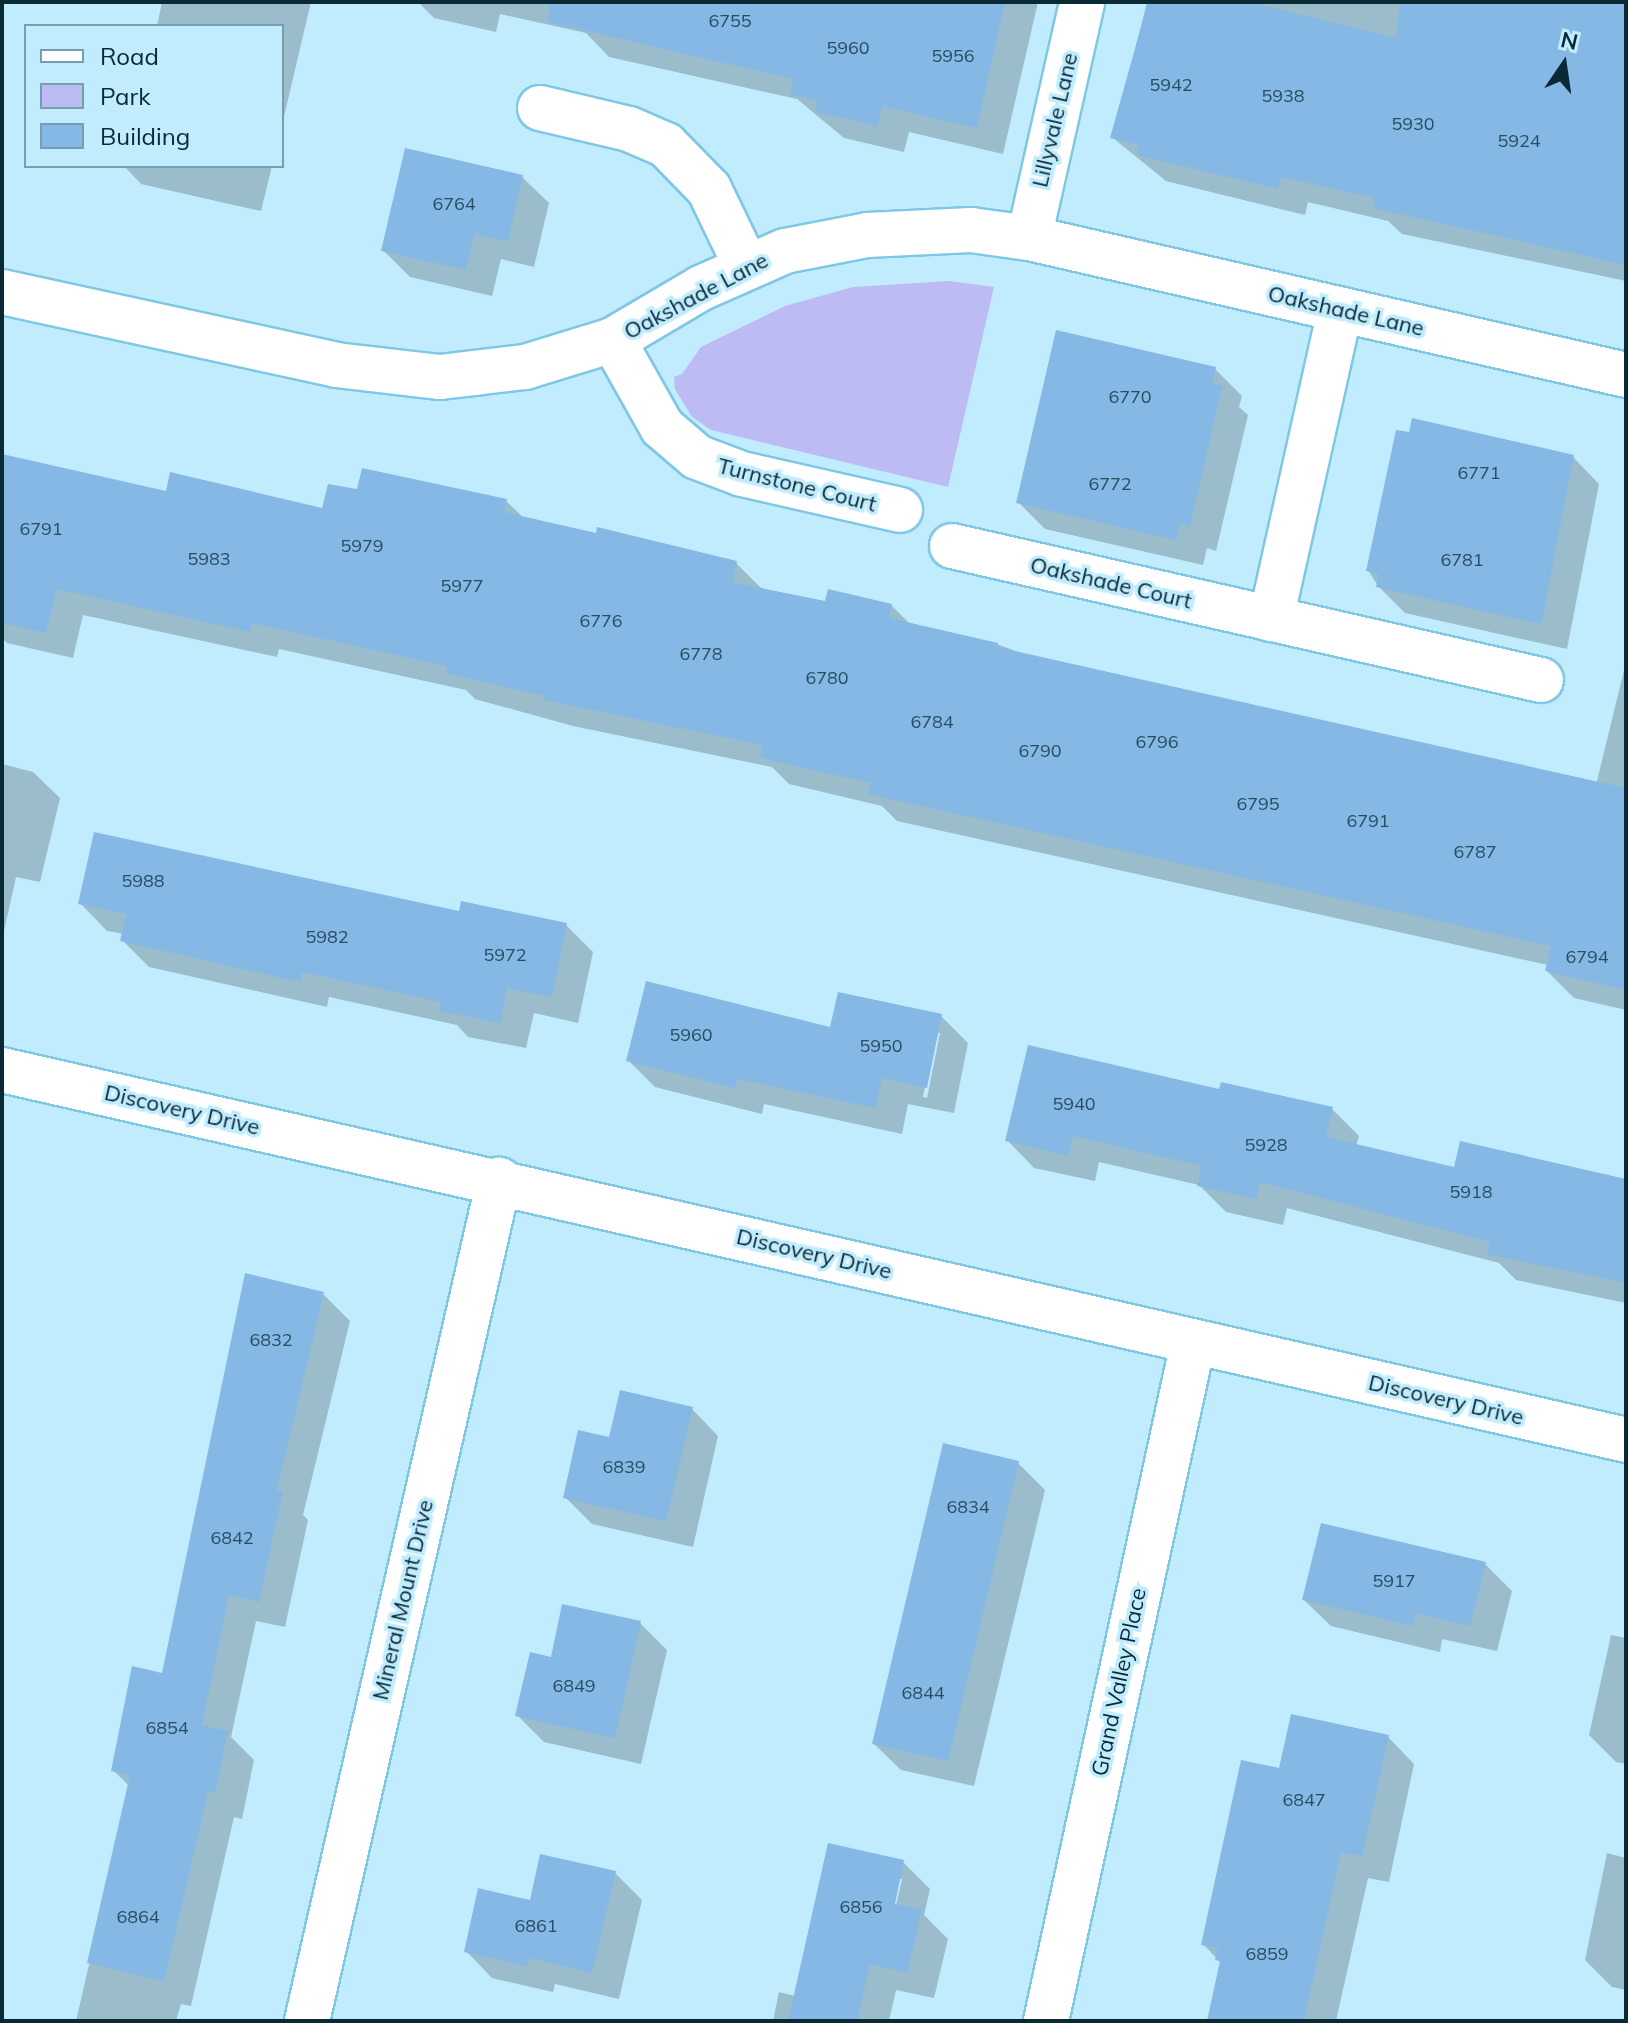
<!DOCTYPE html>
<html>
<head>
<meta charset="utf-8">
<style>
	body { margin:0 }
	#map { position:relative; width:1628px; height:2023px; overflow:hidden; background:#c1ecfe; font-family:Mulish,sans-serif }
	div>[style] { position:absolute }
	[style*='--x'] { left:calc(var(--x)*1px); top:calc(var(--y)*1px); width:calc(var(--w)*1px); rotate:calc(var(--a)*1deg) }
	.green>* { inset:0; background:#bdbbf4 }
	.shadow>* { inset:0; background:#0003 }
	.building>* { inset:0; background:#85b8e5 }
	.roads { filter:drop-shadow(2px 0 #7ec7e5) drop-shadow(-2px 0 #7ec7e5) drop-shadow(0 2px #7ec7e5) drop-shadow(0 -2px #7ec7e5) }
	.minor>* { height:44px; margin:-22px; padding:0 22px; transform-origin:22px; border-radius:22px; background:#fff }
	span { translate:-50% -50%; white-space:nowrap; text-align:center; line-height:1.15; -webkit-text-stroke:7px #c1ecfe; paint-order:stroke }
	.number-label { font-size:18px; color:#284d61 }
	.number-label span { -webkit-text-stroke-width:0 }
	.street-label { font-size:22px; color:#092935 }
	.frame { position:absolute; inset:0; border:4px solid #092935; pointer-events:none }
	.legend { position:absolute; left:24px; top:24px; width:260px; height:144px; box-sizing:border-box; background:#c1ecfe; border:2px solid #779eae; margin:0; padding:10px 14px; list-style:none; font-size:24px; color:#092935 }
	.legend li { display:flex; align-items:center; gap:16px; height:40px }
	.legend b { width:40px; border:2px solid #779eae }
	.north { position:absolute; left:1524px; top:24px; width:80px; height:80px; -webkit-text-stroke:6px #c1ecfe; paint-order:stroke; rotate:13deg; font-size:22px; font-weight:700; line-height:32px; text-align:center; color:#092935 }
	.north::after { content:''; display:block; margin:auto; width:28px; height:36px; background:#092935; clip-path:polygon(50% 0,100% 100%,50% 72%,0 100%) }
</style>
</head>
<body>
<div id="map">
	<div class="green">
		<i style="clip-path:polygon(949px 281px,994px 287px,948px 487px,711px 430px,692px 417px,675px 389px,674px 377px,682px 374px,701px 347px,785px 306px,853px 287px)"></i>
	</div>
	<div class="shadow">
		<i style="clip-path:polygon(162px 2px,311px 2px,282px 125px,282px 26px,157px 26px)"></i>
		<i style="clip-path:polygon(418px 2px,1038px 2px,1003px 154px,909px 132px,904px 152px,844px 138px,797px 99px,609px 57px,586px 33px,500px 14px,496px 32px,434px 18px)"></i>
		<i style="clip-path:polygon(1147px 2px,1626px 2px,1626px 281px,1402px 234px,1388px 221px,1308px 202px,1305px 215px,1166px 181px,1113px 138px)"></i>
		<i style="clip-path:polygon(124px 166px,272px 166px,261px 211px,141px 184px)"></i>
		<i style="clip-path:polygon(522px 177px,549px 203px,534px 267px,501px 259px,492px 296px,410px 277px,383px 250px)"></i>
		<i style="clip-path:polygon(1215px 369px,1242px 396px,1239px 407px,1248px 415px,1216px 551px,1207px 548px,1203px 565px,1045px 529px,1018px 502px)"></i>
		<i style="clip-path:polygon(1411px 434px,1573px 457px,1599px 484px,1567px 649px,1405px 613px,1378px 586px,1368px 570px)"></i>
		<i style="clip-path:polygon(2px 456px,168px 493px,324px 510px,359px 492px,506px 501px,524px 518px,736px 563px,763px 590px,826px 603px,891px 605px,910px 624px,997px 644px,1577px 863px,1626px 662px,1626px 1010px,1574px 998px,1547px 971px,1548px 965px,897px 821px,882px 806px,789px 784px,772px 767px,573px 726px,475px 699px,466px 690px,279px 649px,277px 657px,83px 615px,73px 658px,7px 643px,2px 638px)"></i>
		<i style="clip-path:polygon(2px 764px,33px 772px,60px 798px,40px 882px,16px 877px,4px 931px)"></i>
		<i style="clip-path:polygon(81px 904px,566px 925px,593px 952px,578px 1023px,534px 1013px,526px 1048px,468px 1037px,457px 1025px,329px 997px,327px 1007px,149px 967px,122px 940px,124px 934px,107px 931px)"></i>
		<i style="clip-path:polygon(evenodd,941px 1016px,968px 1043px,954px 1113px,908px 1104px,902px 1134px,764px 1104px,762px 1114px,655px 1087px,628px 1060px,941px 1016px,936px 1033px,940px 1033px,927px 1098px,923px 1097px,936px 1033px)"></i>
		<i style="clip-path:polygon(1221px 1092px,1332px 1109px,1359px 1136px,1356px 1146px,1455px 1169px,1626px 1181px,1626px 1303px,1516px 1280px,1499px 1263px,1287px 1208px,1283px 1225px,1226px 1212px,1199px 1185px,1099px 1162px,1095px 1181px,1034px 1168px,1008px 1141px)"></i>
		<i style="clip-path:polygon(323px 1294px,350px 1321px,303px 1515px,308px 1520px,285px 1627px,256px 1621px,231px 1737px,254px 1760px,242px 1819px,234px 1817px,191px 2006px,181px 2004px,176px 2021px,76px 2021px,130px 1787px,113px 1770px,164px 1675px)"></i>
		<i style="clip-path:polygon(692px 1409px,718px 1436px,693px 1547px,592px 1524px,565px 1497px,610px 1439px)"></i>
		<i style="clip-path:polygon(1018px 1463px,1045px 1490px,974px 1786px,901px 1770px,874px 1744px)"></i>
		<i style="clip-path:polygon(1485px 1564px,1512px 1591px,1497px 1651px,1442px 1639px,1440px 1652px,1331px 1626px,1304px 1600px)"></i>
		<i style="clip-path:polygon(640px 1623px,667px 1650px,641px 1764px,544px 1742px,517px 1715px,552px 1659px)"></i>
		<i style="clip-path:polygon(1611px 1635px,1626px 1638px,1626px 1764px,1616px 1762px,1589px 1735px)"></i>
		<i style="clip-path:polygon(1388px 1737px,1414px 1764px,1389px 1882px,1368px 1878px,1336px 2021px,1212px 2021px,1222px 1964px,1203px 1944px,1281px 1771px)"></i>
		<i style="clip-path:polygon(1607px 1853px,1626px 1858px,1626px 1990px,1612px 1987px,1585px 1960px)"></i>
		<i style="clip-path:polygon(evenodd,903px 1862px,930px 1889px,924px 1915px,948px 1939px,934px 1998px,896px 1990px,889px 2021px,773px 2021px,779px 1992px,795px 1996px,903px 1862px,898px 1879px,902px 1879px,894px 1914px,890px 1913px,898px 1879px)"></i>
		<i style="clip-path:polygon(615px 1873px,642px 1900px,619px 1999px,555px 1984px,553px 1992px,492px 1978px,466px 1951px,531px 1903px)"></i>
	</div>
	<div class="building">
		<i style="clip-path:polygon(550px 2px,1005px 2px,977px 128px,882px 106px,878px 126px,815px 112px,818px 101px,790px 94px,793px 79px,548px 22px)"></i>
		<i style="clip-path:polygon(1148px 2px,1249px 2px,1396px 38px,1400px 2px,1626px 2px,1626px 265px,1373px 208px,1375px 198px,1281px 177px,1278px 189px,1137px 155px,1139px 145px,1110px 138px)"></i>
		<i style="clip-path:polygon(405px 148px,523px 175px,508px 241px,474px 234px,466px 270px,381px 251px)"></i>
		<i style="clip-path:polygon(1056px 330px,1216px 367px,1212px 384px,1222px 386px,1204px 466px,1190px 526px,1180px 523px,1176px 540px,1016px 503px)"></i>
		<i style="clip-path:polygon(1412px 418px,1574px 455px,1541px 624px,1376px 587px,1379px 574px,1366px 571px,1396px 430px,1409px 432px)"></i>
		<i style="clip-path:polygon(2px 454px,166px 491px,170px 472px,322px 508px,328px 484px,357px 489px,362px 468px,507px 499px,504px 512px,596px 533px,597px 527px,737px 561px,732px 582px,825px 601px,828px 589px,892px 604px,889px 618px,998px 643px,997px 647px,1626px 788px,1626px 990px,1545px 971px,1551px 946px,868px 794px,871px 783px,760px 758px,763px 745px,544px 700px,545px 696px,446px 673px,447px 666px,252px 623px,250px 632px,57px 589px,46px 633px,2px 623px)"></i>
		<i style="clip-path:polygon(94px 832px,459px 911px,461px 901px,567px 923px,552px 997px,507px 988px,500px 1023px,439px 1011px,441px 1002px,302px 972px,300px 982px,120px 941px,126px 914px,78px 904px)"></i>
		<i style="clip-path:polygon(646px 981px,830px 1027px,838px 992px,942px 1014px,927px 1088px,882px 1078px,875px 1108px,738px 1079px,735px 1088px,626px 1061px)"></i>
		<i style="clip-path:polygon(1028px 1045px,1219px 1089px,1221px 1082px,1333px 1107px,1326px 1137px,1454px 1167px,1460px 1141px,1626px 1179px,1626px 1283px,1487px 1254px,1490px 1242px,1260px 1182px,1256px 1199px,1197px 1186px,1202px 1166px,1073px 1136px,1068px 1156px,1005px 1141px)"></i>
		<i style="clip-path:polygon(245px 1273px,324px 1292px,277px 1490px,283px 1491px,259px 1602px,229px 1595px,202px 1725px,228px 1731px,215px 1793px,208px 1792px,164px 1981px,87px 1963px,130px 1775px,111px 1771px,132px 1666px,162px 1673px)"></i>
		<i style="clip-path:polygon(620px 1390px,693px 1407px,666px 1521px,563px 1498px,578px 1430px,609px 1437px)"></i>
		<i style="clip-path:polygon(943px 1443px,1019px 1461px,948px 1761px,872px 1744px)"></i>
		<i style="clip-path:polygon(1321px 1523px,1486px 1562px,1470px 1626px,1416px 1613px,1413px 1626px,1302px 1600px)"></i>
		<i style="clip-path:polygon(562px 1604px,641px 1621px,615px 1738px,515px 1716px,530px 1652px,551px 1657px)"></i>
		<i style="clip-path:polygon(1291px 1714px,1389px 1735px,1362px 1856px,1341px 1852px,1304px 2021px,1207px 2021px,1220px 1961px,1215px 1960px,1218px 1948px,1201px 1945px,1241px 1760px,1279px 1768px)"></i>
		<i style="clip-path:polygon(828px 1843px,904px 1860px,895px 1904px,922px 1910px,907px 1973px,870px 1964px,857px 2021px,788px 2021px)"></i>
		<i style="clip-path:polygon(540px 1854px,616px 1871px,592px 1973px,529px 1958px,527px 1966px,464px 1952px,478px 1888px,530px 1900px)"></i>
	</div>
	<div class="roads">
		<div class="minor">
			<i style="--x:540;--y:108;--w:91;--a:13.3"></i>
			<i style="--x:629;--y:129;--w:40;--a:23.4"></i>
			<i style="--x:666;--y:145;--w:62;--a:45.7"></i>
			<i style="--x:709;--y:189;--w:85;--a:64.3"></i>
			<i style="--x:1029;--y:238;--w:242;--a:-77.3"></i>
			<i style="--x:2;--y:292;--w:342;--a:12.3"></i>
			<i style="--x:336;--y:365;--w:105;--a:6.6"></i>
			<i style="--x:440;--y:377;--w:86;--a:-6.7"></i>
			<i style="--x:525;--y:367;--w:92;--a:-17.1"></i>
			<i style="--x:613;--y:340;--w:102;--a:-30.6"></i>
			<i style="--x:701;--y:288;--w:92;--a:-23.8"></i>
			<i style="--x:785;--y:251;--w:84;--a:-11"></i>
			<i style="--x:867;--y:235;--w:104;--a:-2.8"></i>
			<i style="--x:971;--y:230;--w:59;--a:7.9"></i>
			<i style="--x:1029;--y:238;--w:613;--a:12.92"></i>
			<i style="--x:613;--y:340;--w:100;--a:60.6"></i>
			<i style="--x:662;--y:427;--w:46;--a:40.6"></i>
			<i style="--x:697;--y:457;--w:48;--a:20.7"></i>
			<i style="--x:742;--y:474;--w:162;--a:12.8"></i>
			<i style="--x:952;--y:546;--w:604;--a:12.82"></i>
			<i style="--x:1271;--y:619;--w:317;--a:-77.4"></i>
			<i style="--x:2;--y:1070;--w:1666;--a:12.83"></i>
			<i style="--x:307;--y:2021;--w:863;--a:-77.14"></i>
			<i style="--x:1046;--y:2021;--w:694;--a:-77.77"></i>
		</div>
	</div>
	<div class="number-label">
		<span style="left:730px;top:21px">6755</span>
		<span style="left:848px;top:48px">5960</span>
		<span style="left:953px;top:56px">5956</span>
		<span style="left:1171px;top:85px">5942</span>
		<span style="left:1283px;top:96px">5938</span>
		<span style="left:1413px;top:124px">5930</span>
		<span style="left:1519px;top:141px">5924</span>
		<span style="left:454px;top:204px">6764</span>
		<span style="left:1130px;top:397px">6770</span>
		<span style="left:1479px;top:473px">6771</span>
		<span style="left:1110px;top:484px">6772</span>
		<span style="left:41px;top:529px">6791</span>
		<span style="left:362px;top:546px">5979</span>
		<span style="left:209px;top:559px">5983</span>
		<span style="left:1462px;top:560px">6781</span>
		<span style="left:462px;top:586px">5977</span>
		<span style="left:601px;top:621px">6776</span>
		<span style="left:701px;top:654px">6778</span>
		<span style="left:827px;top:678px">6780</span>
		<span style="left:932px;top:722px">6784</span>
		<span style="left:1157px;top:742px">6796</span>
		<span style="left:1040px;top:751px">6790</span>
		<span style="left:1258px;top:804px">6795</span>
		<span style="left:1368px;top:821px">6791</span>
		<span style="left:1475px;top:852px">6787</span>
		<span style="left:143px;top:881px">5988</span>
		<span style="left:327px;top:937px">5982</span>
		<span style="left:505px;top:955px">5972</span>
		<span style="left:1587px;top:957px">6794</span>
		<span style="left:691px;top:1035px">5960</span>
		<span style="left:881px;top:1046px">5950</span>
		<span style="left:1074px;top:1104px">5940</span>
		<span style="left:1266px;top:1145px">5928</span>
		<span style="left:1471px;top:1192px">5918</span>
		<span style="left:271px;top:1340px">6832</span>
		<span style="left:624px;top:1467px">6839</span>
		<span style="left:968px;top:1507px">6834</span>
		<span style="left:232px;top:1538px">6842</span>
		<span style="left:1394px;top:1581px">5917</span>
		<span style="left:574px;top:1686px">6849</span>
		<span style="left:923px;top:1693px">6844</span>
		<span style="left:167px;top:1728px">6854</span>
		<span style="left:1304px;top:1800px">6847</span>
		<span style="left:861px;top:1907px">6856</span>
		<span style="left:138px;top:1917px">6864</span>
		<span style="left:536px;top:1926px">6861</span>
		<span style="left:1267px;top:1954px">6859</span>
	</div>
	<div class="street-label">
		<span style="left:1055px;top:120px;rotate:-77deg">Lillyvale Lane</span>
		<span style="left:696px;top:296px;rotate:-28deg">Oakshade Lane</span>
		<span style="left:1346px;top:311px;rotate:13deg">Oakshade Lane</span>
		<span style="left:797px;top:485px;rotate:14deg">Turnstone Court</span>
		<span style="left:1111px;top:583px;rotate:13deg">Oakshade Court</span>
		<span style="left:182px;top:1110px;rotate:13deg">Discovery Drive</span>
		<span style="left:814px;top:1254px;rotate:13deg">Discovery Drive</span>
		<span style="left:1446px;top:1400px;rotate:13deg">Discovery Drive</span>
		<span style="left:403px;top:1600px;rotate:-77deg">Mineral Mount Drive</span>
		<span style="left:1119px;top:1682px;rotate:-78deg">Grand Valley Place</span>
	</div>
	<div class="frame"></div>
	<ul class="legend">
	<li><b style="height:10px;background:#fff"></b>Road</li>
	<li><b style="height:22px;background:#bdbbf4"></b>Park</li>
	<li><b style="height:22px;background:#85b8e5"></b>Building</li>
	</ul>
	<div class="north">N</div>
</div>
</body>
</html>
